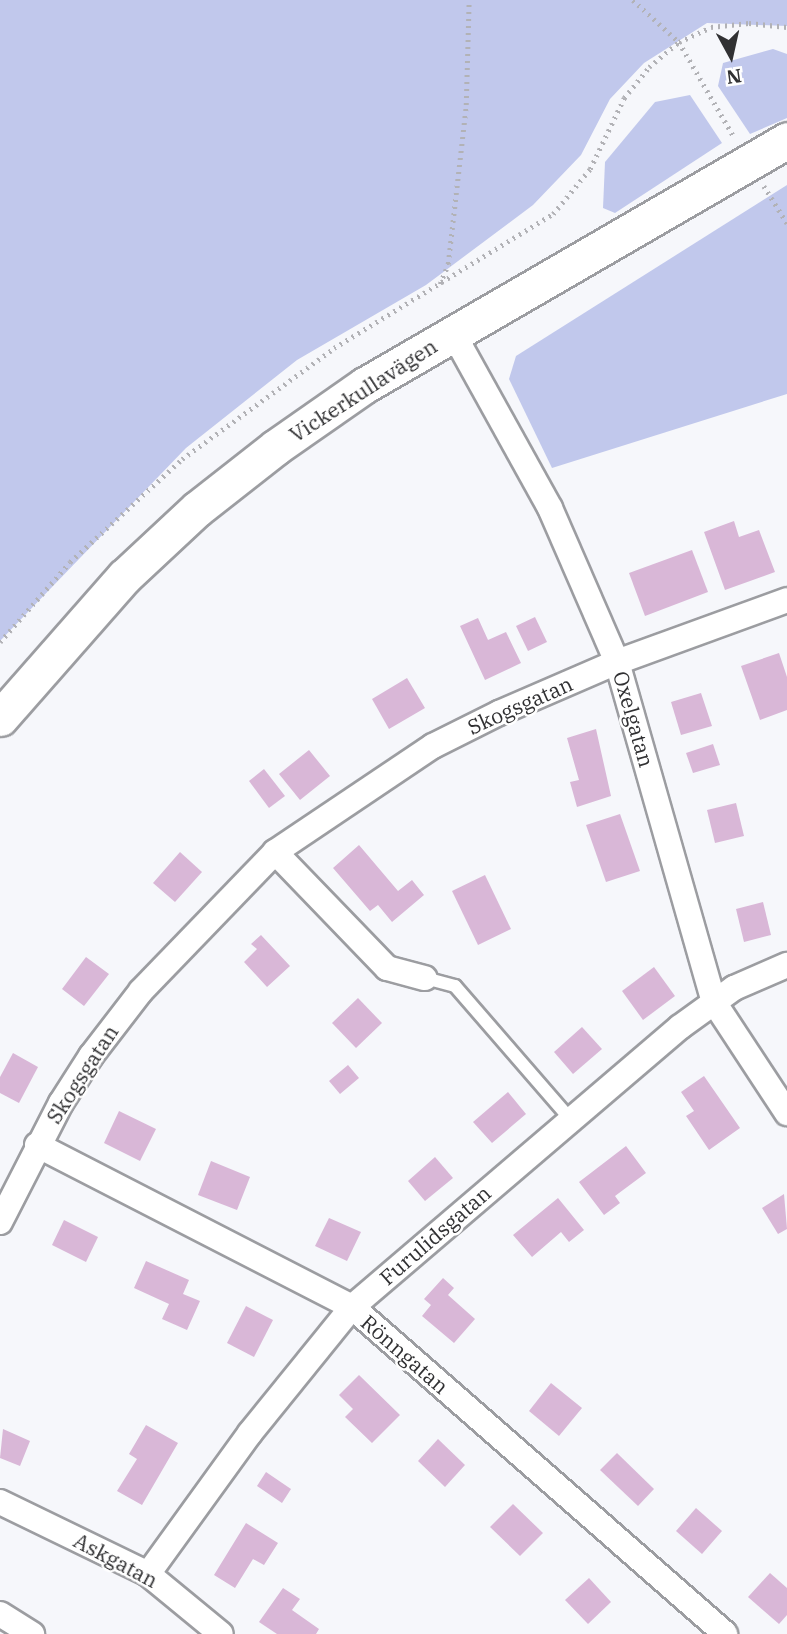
<!DOCTYPE html>
<html>
<head>
<meta charset="utf-8">
<style>
	body { margin:0 }
	#map { position:relative; width:787px; height:1634px; overflow:hidden; background:#f6f7fb; font-family:"IBM Plex Serif",serif }
	div>[style] { position:absolute }
	[style*='--x'] { left:calc(var(--x)*1px); top:calc(var(--y)*1px); width:calc(var(--w)*1px); rotate:calc(var(--a)*1deg) }
	.green>* { inset:0; background:#c1c8ec }
	.building>* { inset:0; background:#d9b7d7 }
	.path>* { height:4.5px; margin-top:-2.25px; transform-origin:0; background:repeating-linear-gradient(90deg,#b2b2b6 0 2px,transparent 0 7px) }
	.roads { filter:drop-shadow(2px 0 #9c9da1) drop-shadow(-2px 0 #9c9da1) drop-shadow(0 2px #9c9da1) drop-shadow(0 -2px #9c9da1) }
	.service>* { height:12px; margin:-6px; padding:0 6px; transform-origin:6px; border-radius:6px; background:#fff }
	.minor>* { height:24px; margin:-12px; padding:0 12px; transform-origin:12px; border-radius:12px; background:#fff }
	.secondary>* { height:35px; margin:-17.5px; padding:0 17.5px; transform-origin:17.5px; border-radius:17.5px; background:#fff }
	span { translate:-50% -50%; white-space:nowrap; text-align:center; line-height:1.15; -webkit-text-stroke:5px #fff; paint-order:stroke }
	.street-label { font-size:21px; color:#313133 }
	.north { position:absolute; left:696px; top:21px; width:70px; height:70px; -webkit-text-stroke:5px #fff; paint-order:stroke; rotate:172deg; font-size:19px; font-weight:700; line-height:28px; text-align:center; color:#313133 }
	.north::after { content:''; display:block; margin:auto; width:24px; height:32px; background:#313133; clip-path:polygon(50% 0,100% 100%,50% 72%,0 100%) }
</style>
</head>
<body>
<div id="map">
	<div class="green">
		<i style="clip-path:polygon(0 0,787px 0,787px 26px,707px 23px,644px 63px,610px 99px,581px 155px,533px 205px,426px 285px,297px 360px,186px 448px,0 641px)"></i>
		<i style="clip-path:polygon(773px 49px,787px 54px,787px 118px,750px 134px,718px 86px,723px 63px)"></i>
		<i style="clip-path:polygon(690px 95px,722px 143px,615px 213px,603px 208px,605px 162px,655px 102px)"></i>
		<i style="clip-path:polygon(787px 185px,787px 394px,552px 468px,509px 379px,516px 356px)"></i>
	</div>
	<div class="building">
		<i style="clip-path:polygon(734px 521px,739px 537px,759px 530px,775px 572px,725px 590px,704px 532px)"></i>
		<i style="clip-path:polygon(692px 550px,708px 592px,645px 616px,629px 573px)"></i>
		<i style="clip-path:polygon(535px 617px,547px 642px,528px 651px,516px 626px)"></i>
		<i style="clip-path:polygon(478px 618px,488px 640px,506px 632px,521px 663px,485px 680px,460px 626px)"></i>
		<i style="clip-path:polygon(779px 653px,787px 677px,787px 710px,760px 720px,741px 666px)"></i>
		<i style="clip-path:polygon(407px 678px,425px 708px,389px 729px,372px 699px)"></i>
		<i style="clip-path:polygon(701px 693px,712px 726px,681px 735px,671px 702px)"></i>
		<i style="clip-path:polygon(596px 729px,611px 796px,577px 807px,570px 782px,579px 780px,567px 738px)"></i>
		<i style="clip-path:polygon(713px 744px,720px 765px,693px 773px,686px 753px)"></i>
		<i style="clip-path:polygon(309px 750px,330px 776px,300px 800px,279px 774px)"></i>
		<i style="clip-path:polygon(264px 769px,285px 796px,269px 808px,249px 781px)"></i>
		<i style="clip-path:polygon(736px 803px,744px 836px,715px 843px,707px 810px)"></i>
		<i style="clip-path:polygon(620px 814px,640px 871px,606px 882px,586px 825px)"></i>
		<i style="clip-path:polygon(359px 845px,398px 891px,412px 880px,424px 895px,392px 922px,378px 905px,370px 911px,333px 868px)"></i>
		<i style="clip-path:polygon(180px 852px,202px 872px,175px 902px,153px 883px)"></i>
		<i style="clip-path:polygon(485px 875px,511px 929px,478px 945px,452px 891px)"></i>
		<i style="clip-path:polygon(763px 902px,771px 935px,744px 942px,736px 909px)"></i>
		<i style="clip-path:polygon(261px 935px,290px 966px,267px 987px,244px 962px,257px 949px,251px 944px)"></i>
		<i style="clip-path:polygon(86px 957px,109px 974px,84px 1006px,62px 989px)"></i>
		<i style="clip-path:polygon(654px 967px,675px 996px,643px 1020px,622px 991px)"></i>
		<i style="clip-path:polygon(358px 998px,382px 1023px,356px 1048px,332px 1023px)"></i>
		<i style="clip-path:polygon(582px 1027px,602px 1049px,573px 1074px,554px 1052px)"></i>
		<i style="clip-path:polygon(13px 1053px,38px 1067px,19px 1103px,0 1093px,0 1077px)"></i>
		<i style="clip-path:polygon(348px 1065px,359px 1078px,340px 1094px,329px 1081px)"></i>
		<i style="clip-path:polygon(704px 1076px,740px 1128px,709px 1150px,686px 1116px,694px 1111px,681px 1092px)"></i>
		<i style="clip-path:polygon(508px 1092px,526px 1114px,492px 1143px,473px 1122px)"></i>
		<i style="clip-path:polygon(119px 1111px,156px 1129px,140px 1161px,104px 1143px)"></i>
		<i style="clip-path:polygon(626px 1146px,646px 1173px,615px 1196px,620px 1203px,604px 1215px,579px 1182px)"></i>
		<i style="clip-path:polygon(435px 1157px,453px 1178px,425px 1201px,408px 1181px)"></i>
		<i style="clip-path:polygon(211px 1161px,250px 1177px,237px 1210px,198px 1195px)"></i>
		<i style="clip-path:polygon(784px 1194px,787px 1229px,778px 1234px,762px 1208px)"></i>
		<i style="clip-path:polygon(558px 1198px,584px 1230px,569px 1242px,561px 1232px,532px 1257px,513px 1235px)"></i>
		<i style="clip-path:polygon(329px 1218px,361px 1232px,347px 1261px,315px 1246px)"></i>
		<i style="clip-path:polygon(64px 1220px,98px 1237px,86px 1262px,52px 1245px)"></i>
		<i style="clip-path:polygon(146px 1261px,189px 1280px,183px 1294px,200px 1301px,187px 1330px,162px 1319px,169px 1304px,134px 1288px)"></i>
		<i style="clip-path:polygon(443px 1278px,454px 1288px,448px 1295px,475px 1319px,454px 1343px,422px 1316px,431px 1305px,424px 1299px)"></i>
		<i style="clip-path:polygon(246px 1306px,273px 1320px,254px 1357px,227px 1343px)"></i>
		<i style="clip-path:polygon(359px 1375px,400px 1415px,372px 1443px,345px 1417px,353px 1409px,339px 1395px)"></i>
		<i style="clip-path:polygon(551px 1383px,582px 1408px,559px 1436px,529px 1411px)"></i>
		<i style="clip-path:polygon(146px 1425px,178px 1443px,142px 1505px,117px 1491px,137px 1459px,129px 1454px)"></i>
		<i style="clip-path:polygon(3px 1429px,30px 1441px,20px 1466px,0 1458px)"></i>
		<i style="clip-path:polygon(438px 1439px,465px 1465px,445px 1487px,418px 1461px)"></i>
		<i style="clip-path:polygon(617px 1453px,654px 1489px,638px 1506px,600px 1470px)"></i>
		<i style="clip-path:polygon(266px 1472px,291px 1489px,282px 1503px,257px 1486px)"></i>
		<i style="clip-path:polygon(513px 1504px,543px 1533px,520px 1556px,490px 1527px)"></i>
		<i style="clip-path:polygon(696px 1508px,722px 1531px,702px 1554px,676px 1531px)"></i>
		<i style="clip-path:polygon(246px 1523px,278px 1543px,264px 1565px,253px 1559px,235px 1588px,214px 1575px)"></i>
		<i style="clip-path:polygon(770px 1573px,787px 1588px,787px 1615px,779px 1624px,748px 1597px)"></i>
		<i style="clip-path:polygon(589px 1578px,611px 1602px,588px 1624px,565px 1600px)"></i>
		<i style="clip-path:polygon(283px 1588px,300px 1599px,292px 1610px,319px 1629px,316px 1634px,277px 1634px,259px 1622px)"></i>
	</div>
	<div class="path">
		<i style="--x:633;--y:0;--w:62;--a:42.4"></i>
		<i style="--x:679;--y:42;--w:110;--a:59.9"></i>
		<i style="--x:764;--y:186;--w:44;--a:58.1"></i>
		<i style="--x:440;--y:284;--w:22;--a:-68"></i>
		<i style="--x:448;--y:264;--w:160;--a:-83.5"></i>
		<i style="--x:466;--y:105;--w:105;--a:-88.4"></i>
		<i style="--x:0;--y:642;--w:106;--a:-48.8"></i>
		<i style="--x:70;--y:562;--w:152;--a:-42.6"></i>
		<i style="--x:182;--y:459;--w:188;--a:-36.1"></i>
		<i style="--x:334;--y:348;--w:257;--a:-31.5"></i>
		<i style="--x:553;--y:214;--w:58;--a:-50.6"></i>
		<i style="--x:590;--y:169;--w:79;--a:-64.4"></i>
		<i style="--x:624;--y:98;--w:40;--a:-51"></i>
		<i style="--x:649;--y:67;--w:39;--a:-40"></i>
		<i style="--x:679;--y:42;--w:35;--a:-25"></i>
		<i style="--x:711;--y:27;--w:38;--a:-6"></i>
		<i style="--x:749;--y:23;--w:38;--a:6"></i>
	</div>
	<div class="roads">
		<div class="service">
			<i style="--x:425;--y:978;--w:31;--a:15"></i>
			<i style="--x:455;--y:986;--w:177;--a:49.1"></i>
		</div>
		<div class="minor">
			<i style="--x:453;--y:333;--w:200;--a:61"></i>
			<i style="--x:550;--y:508;--w:168;--a:66.5"></i>
			<i style="--x:617;--y:662;--w:354;--a:74.1"></i>
			<i style="--x:714;--y:1002;--w:133;--a:56.7"></i>
			<i style="--x:275;--y:852;--w:161;--a:46"></i>
			<i style="--x:387;--y:968;--w:39;--a:15"></i>
			<i style="--x:37;--y:1145;--w:354;--a:27.2"></i>
			<i style="--x:352;--y:1307;--w:496;--a:41.2"></i>
			<i style="--x:0;--y:1222;--w:134;--a:-62.9"></i>
			<i style="--x:61;--y:1103;--w:56;--a:-57.4"></i>
			<i style="--x:91;--y:1056;--w:82;--a:-52.4"></i>
			<i style="--x:141;--y:991;--w:193;--a:-46"></i>
			<i style="--x:275;--y:852;--w:190;--a:-33.9"></i>
			<i style="--x:433;--y:746;--w:74;--a:-26.6"></i>
			<i style="--x:499;--y:713;--w:129;--a:-23.4"></i>
			<i style="--x:617;--y:662;--w:181;--a:-20"></i>
			<i style="--x:0;--y:1502;--w:165;--a:25.9"></i>
			<i style="--x:148;--y:1574;--w:94;--a:39.4"></i>
			<i style="--x:148;--y:1574;--w:174;--a:-54.1"></i>
			<i style="--x:250;--y:1433;--w:162;--a:-51"></i>
			<i style="--x:352;--y:1307;--w:431;--a:-40.5"></i>
			<i style="--x:680;--y:1027;--w:67;--a:-35.8"></i>
			<i style="--x:734;--y:988;--w:58;--a:-23.5"></i>
			<i style="--x:0;--y:1614;--w:38;--a:32"></i>
		</div>
		<div class="secondary">
			<i style="--x:0;--y:718;--w:188;--a:-48.7"></i>
			<i style="--x:124;--y:577;--w:100;--a:-43"></i>
			<i style="--x:197;--y:509;--w:100;--a:-38.1"></i>
			<i style="--x:276;--y:447;--w:108;--a:-34.9"></i>
			<i style="--x:365;--y:385;--w:488;--a:-30.1"></i>
		</div>
	</div>
	<div class="street-label">
		<span style="left:363px;top:390px;rotate:-33deg">Vickerkullavägen</span>
		<span style="left:520px;top:705px;rotate:-24deg">Skogsgatan</span>
		<span style="left:634px;top:719px;rotate:74deg">Oxelgatan</span>
		<span style="left:82px;top:1074px;rotate:-57deg">Skogsgatan</span>
		<span style="left:435px;top:1235px;rotate:-41deg">Furulidsgatan</span>
		<span style="left:405px;top:1354px;rotate:41deg">Rönngatan</span>
		<span style="left:116px;top:1560px;rotate:28deg">Askgatan</span>
	</div>
	<div class="north">N</div>
</div>
</body>
</html>
